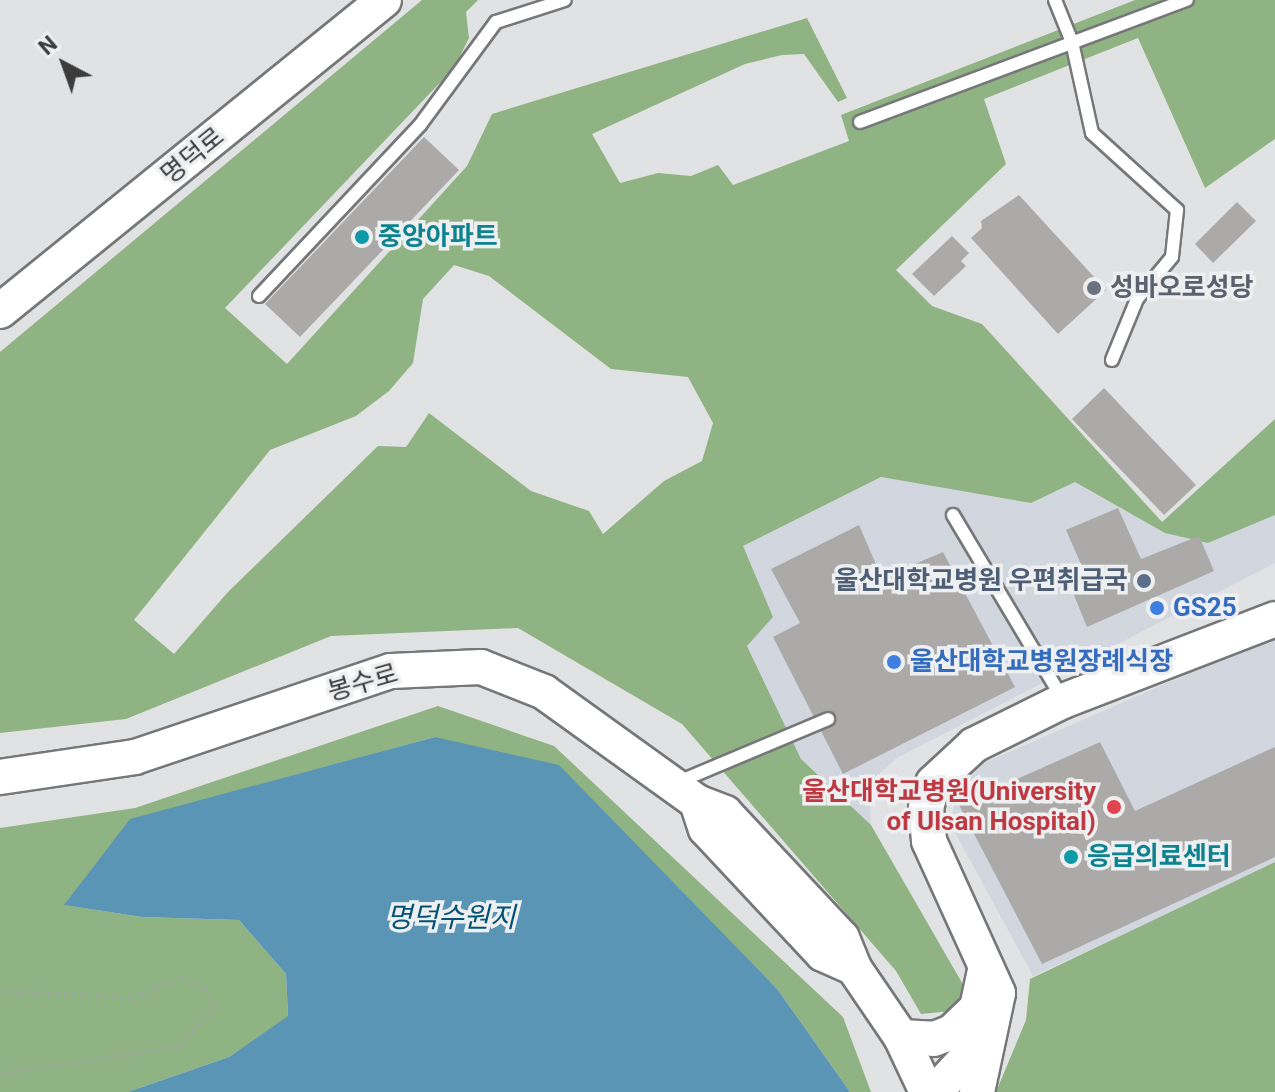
<!DOCTYPE html>
<html>
<head>
<meta charset="utf-8">
<style>
	body { margin:0 }
	#map { position:relative; width:1275px; height:1092px; overflow:hidden; background:#e1e2e3; font-family:Roboto,"Noto Sans KR",sans-serif }
	div>[style] { position:absolute }
	[style*='--x'] { left:calc(var(--x)*1px); top:calc(var(--y)*1px); width:calc(var(--w)*1px); rotate:calc(var(--a)*1deg) }
	.built>* { inset:0; background:#d1d6df }
	.forest>* { inset:0; background:#90b383 }
	.water>* { inset:0; background:#5a95b6 }
	.building>* { inset:0; background:#abaaa8 }
	.path>* { height:5px; margin-top:-2.5px; transform-origin:0; background:repeating-linear-gradient(90deg,#a2a3a4 0 2px,transparent 0 8px) }
	.roads { filter:drop-shadow(2px 0 #767778) drop-shadow(-2px 0 #767778) drop-shadow(0 2px #767778) drop-shadow(0 -2px #767778) }
	.lane>* { height:12px; margin:-6px; padding:0 6px; transform-origin:6px; border-radius:6px; background:#fff }
	.secondary>* { height:34px; margin:-17px; padding:0 17px; transform-origin:17px; border-radius:17px; background:#fff }
	.dots>* { width:22px; height:22px; translate:-50% -50%; box-sizing:border-box; border:4px solid #eeeff1; border-radius:50% }
	span { translate:-50% -50%; white-space:nowrap; text-align:center; line-height:1.15; -webkit-text-stroke:7px #eeeff1; paint-order:stroke }
	.street-label { font-size:26px; color:#3c3c3d }
	.culture-label { font-size:26px; color:#0d838f; font-weight:700 }
	.left { translate:0 -50%; text-align:left }
	.worship-label { font-size:26px; color:#5b616d; font-weight:700 }
	.service-label { font-size:26px; color:#4e5e75; font-weight:700 }
	.right { translate:-100% -50%; text-align:right }
	.shop-label { font-size:26px; color:#366cbe; font-weight:700 }
	.health-label { font-size:26px; color:#be3a42; font-weight:700 }
	.water-label { font-size:28px; color:#005374; font-style:italic }
	.north { position:absolute; left:24px; top:24px; width:80px; height:80px; -webkit-text-stroke:6px #eeeff1; paint-order:stroke; rotate:319deg; font-size:22px; font-weight:700; line-height:32px; text-align:center; color:#3c3c3d }
	.north::after { content:''; display:block; margin:auto; width:28px; height:36px; background:#3c3c3d; clip-path:polygon(50% 0,100% 100%,50% 72%,0 100%) }
</style>
</head>
<body>
<div id="map">
	<div class="built">
		<i style="clip-path:polygon(881px 477px,1031px 503px,1075px 482px,1165px 533px,1208px 543px,1275px 515px,1275px 563px,895px 759px,868px 785px,871px 825px,801px 759px,747px 645px,773px 617px,742px 546px)"></i>
		<i style="clip-path:polygon(1275px 636px,1275px 865px,1033px 976px,950px 823px,957px 792px,984px 763px)"></i>
	</div>
	<div class="forest">
		<i style="clip-path:polygon(evenodd,422px 0,478px 0,466px 12px,469px 38px,454px 68px,225px 308px,287px 364px,467px 166px,492px 114px,807px 18px,847px 98px,838px 102px,804px 54px,782px 55px,745px 64px,592px 134px,620px 183px,658px 173px,691px 176px,718px 165px,733px 185px,849px 141px,841px 115px,1135px 0,1275px 0,1275px 139px,1205px 188px,1138px 38px,984px 99px,1006px 164px,896px 270px,932px 306px,982px 324px,1162px 522px,1275px 419px,1275px 515px,1208px 543px,1165px 533px,1075px 482px,1031px 503px,881px 477px,743px 546px,773px 617px,747px 646px,801px 759px,871px 825px,965px 988px,951px 1011px,921px 1014px,896px 971px,682px 724px,518px 628px,331px 636px,126px 719px,0 733px,0 352px,422px 0,454px 265px,489px 276px,611px 369px,688px 377px,713px 423px,702px 461px,664px 481px,603px 534px,589px 511px,531px 491px,429px 413px,406px 447px,378px 446px,228px 592px,174px 654px,134px 620px,270px 450px,356px 416px,389px 391px,413px 363px,423px 299px,454px 265px)"></i>
		<i style="clip-path:polygon(438px 706px,554px 746px,843px 1017px,871px 1092px,850px 1092px,778px 990px,668px 881px,435px 737px,130px 820px,65px 905px,142px 917px,239px 920px,286px 974px,288px 1017px,229px 1057px,128px 1092px,0 1092px,0 828px,135px 808px)"></i>
		<i style="clip-path:polygon(1275px 862px,1275px 1092px,996px 1092px,1026px 1020px,1030px 979px)"></i>
	</div>
	<div class="water">
		<i style="clip-path:polygon(435px 737px,559px 765px,778px 990px,850px 1092px,128px 1092px,229px 1057px,288px 1016px,286px 974px,239px 920px,142px 917px,64px 905px,130px 819px)"></i>
	</div>
	<div class="building">
		<i style="clip-path:polygon(424px 137px,459px 170px,300px 337px,265px 304px)"></i>
		<i style="clip-path:polygon(1019px 195px,1106px 290px,1058px 334px,971px 238px,982px 228px,981px 221px)"></i>
		<i style="clip-path:polygon(1237px 202px,1256px 221px,1213px 263px,1195px 244px)"></i>
		<i style="clip-path:polygon(952px 236px,969px 253px,961px 261px,966px 266px,934px 296px,912px 274px)"></i>
		<i style="clip-path:polygon(1104px 388px,1196px 485px,1164px 515px,1072px 419px)"></i>
		<i style="clip-path:polygon(1118px 508px,1141px 559px,1199px 536px,1214px 571px,1087px 627px,1067px 578px,1084px 571px,1066px 530px)"></i>
		<i style="clip-path:polygon(859px 525px,882px 578px,943px 552px,1015px 687px,843px 774px,773px 637px,800px 623px,771px 569px)"></i>
		<i style="clip-path:polygon(1100px 742px,1135px 811px,1275px 747px,1275px 857px,1042px 964px,959px 805px)"></i>
	</div>
	<div class="path">
		<i style="--x:0;--y:991;--w:135;--a:2.5"></i>
		<i style="--x:135;--y:997;--w:50;--a:-22.4"></i>
		<i style="--x:181;--y:978;--w:26;--a:23"></i>
		<i style="--x:205;--y:988;--w:20;--a:63"></i>
		<i style="--x:214;--y:1006;--w:52;--a:130.4"></i>
		<i style="--x:180;--y:1046;--w:182;--a:171.2"></i>
	</div>
	<div class="roads">
		<div class="lane">
			<i style="--x:1055;--y:0;--w:45;--a:68"></i>
			<i style="--x:1072;--y:42;--w:93;--a:77.6"></i>
			<i style="--x:1092;--y:133;--w:115;--a:42.2"></i>
			<i style="--x:1177;--y:210;--w:47;--a:96.1"></i>
			<i style="--x:1172;--y:257;--w:55;--a:129.8"></i>
			<i style="--x:1137;--y:299;--w:66;--a:112.3"></i>
			<i style="--x:860;--y:122;--w:349;--a:-20.5"></i>
			<i style="--x:259;--y:296;--w:235;--a:-46.7"></i>
			<i style="--x:420;--y:125;--w:128;--a:-53.6"></i>
			<i style="--x:496;--y:22;--w:72;--a:-17.7"></i>
			<i style="--x:953;--y:515;--w:213;--a:59.2"></i>
			<i style="--x:676;--y:783;--w:165;--a:-22.8"></i>
		</div>
		<div class="secondary">
			<i style="--x:0;--y:311;--w:494;--a:-39"></i>
			<i style="--x:0;--y:777;--w:136;--a:-8.4"></i>
			<i style="--x:135;--y:757;--w:270;--a:-18.6"></i>
			<i style="--x:391;--y:671;--w:90;--a:-2.5"></i>
			<i style="--x:481;--y:667;--w:68;--a:21.6"></i>
			<i style="--x:544;--y:692;--w:188;--a:35.7"></i>
			<i style="--x:697;--y:802;--w:30;--a:21"></i>
			<i style="--x:725;--y:813;--w:171;--a:46.9"></i>
			<i style="--x:842;--y:938;--w:32;--a:68"></i>
			<i style="--x:854;--y:968;--w:83;--a:55.7"></i>
			<i style="--x:901;--y:1037;--w:61;--a:64.7"></i>
			<i style="--x:697;--y:802;--w:28;--a:72"></i>
			<i style="--x:706;--y:829;--w:171;--a:46.9"></i>
			<i style="--x:823;--y:954;--w:34;--a:24"></i>
			<i style="--x:901;--y:1037;--w:33;--a:3"></i>
			<i style="--x:934;--y:1039;--w:19;--a:-21"></i>
			<i style="--x:952;--y:1032;--w:35;--a:-44"></i>
			<i style="--x:977;--y:1008;--w:38;--a:-78"></i>
			<i style="--x:935;--y:1092;--w:76;--a:-47.1"></i>
			<i style="--x:977;--y:1092;--w:101;--a:-78"></i>
			<i style="--x:998;--y:993;--w:167;--a:-114.4"></i>
			<i style="--x:929;--y:841;--w:33;--a:-95"></i>
			<i style="--x:926;--y:808;--w:26;--a:-74"></i>
			<i style="--x:933;--y:783;--w:56;--a:-42.8"></i>
			<i style="--x:974;--y:745;--w:99;--a:-26.3"></i>
			<i style="--x:1063;--y:701;--w:227;--a:-21.1"></i>
		</div>
	</div>
	<div class="dots">
		<i style="left:362px;top:237px;background:#0f9aa8"></i>
		<i style="left:1094px;top:288px;background:#6b7280"></i>
		<i style="left:1144px;top:581px;background:#5c6f8a"></i>
		<i style="left:1157px;top:608px;background:#3f7fe0"></i>
		<i style="left:894px;top:662px;background:#3f7fe0"></i>
		<i style="left:1114px;top:807px;background:#e0444e"></i>
		<i style="left:1071px;top:857px;background:#0f9aa8"></i>
	</div>
	<div class="street-label">
		<span style="left:193px;top:156px;rotate:-39deg">명덕로</span>
		<span style="left:363px;top:683px;rotate:-16deg">봉수로</span>
	</div>
	<div class="culture-label">
		<span class="left" style="left:378px;top:237px">중앙아파트</span>
		<span class="left" style="left:1087px;top:857px">응급의료센터</span>
	</div>
	<div class="worship-label">
		<span class="left" style="left:1110px;top:288px">성바오로성당</span>
	</div>
	<div class="service-label">
		<span class="right" style="left:1128px;top:581px">울산대학교병원 우편취급국</span>
	</div>
	<div class="shop-label">
		<span class="left" style="left:1173px;top:608px">GS25</span>
		<span class="left" style="left:910px;top:662px">울산대학교병원장례식장</span>
	</div>
	<div class="health-label">
		<span class="right" style="left:1096px;top:807px">울산대학교병원(University<br>of Ulsan Hospital)</span>
	</div>
	<div class="water-label">
		<span style="left:451px;top:918px">명덕수원지</span>
	</div>
	<div class="north">N</div>
</div>
</body>
</html>
